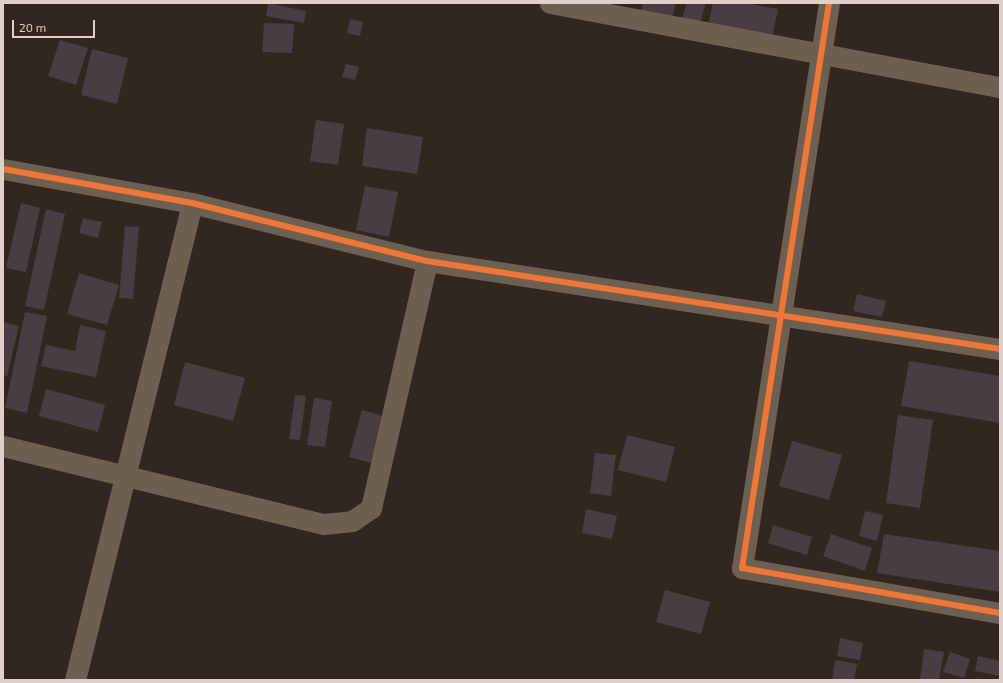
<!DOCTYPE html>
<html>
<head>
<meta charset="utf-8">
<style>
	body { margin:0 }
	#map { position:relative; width:1003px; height:683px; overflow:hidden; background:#312720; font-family:"Exo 2",sans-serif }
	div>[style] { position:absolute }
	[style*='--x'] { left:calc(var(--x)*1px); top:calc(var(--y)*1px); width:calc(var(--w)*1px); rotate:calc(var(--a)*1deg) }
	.building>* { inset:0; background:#4a3c43 }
	.street>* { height:21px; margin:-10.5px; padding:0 10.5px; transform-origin:10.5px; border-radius:10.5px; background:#6c6052 }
	.cycleway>* { height:6px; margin:-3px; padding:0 3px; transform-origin:3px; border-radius:3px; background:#f07635 }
	span { translate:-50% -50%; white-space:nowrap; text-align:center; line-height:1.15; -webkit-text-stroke:3px #37261a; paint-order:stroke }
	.frame { position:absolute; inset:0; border:4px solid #ddd1ca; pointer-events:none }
	.scale { position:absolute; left:12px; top:20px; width:83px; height:18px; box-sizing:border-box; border:2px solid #ddd1ca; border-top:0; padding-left:5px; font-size:12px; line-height:14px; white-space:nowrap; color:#ddd1ca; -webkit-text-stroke:3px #37261a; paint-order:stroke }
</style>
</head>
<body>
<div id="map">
	<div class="building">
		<i style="clip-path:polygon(268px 3px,306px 11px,304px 23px,266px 16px)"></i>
		<i style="clip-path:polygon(643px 3px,676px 3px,671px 22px,640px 13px)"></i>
		<i style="clip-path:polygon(687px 3px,706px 3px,700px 23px,682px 18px)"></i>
		<i style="clip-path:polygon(713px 3px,745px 3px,778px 9px,772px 38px,708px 25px)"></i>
		<i style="clip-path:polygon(350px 19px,363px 22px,360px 36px,347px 33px)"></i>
		<i style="clip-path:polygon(264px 23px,294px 24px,292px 53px,262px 52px)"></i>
		<i style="clip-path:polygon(60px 40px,88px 48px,76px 85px,48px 76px)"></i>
		<i style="clip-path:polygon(92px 49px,128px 58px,117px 104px,81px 95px)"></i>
		<i style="clip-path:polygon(346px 64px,359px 67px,355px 80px,342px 77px)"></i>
		<i style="clip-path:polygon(316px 120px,344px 124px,338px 165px,310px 161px)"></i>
		<i style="clip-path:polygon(367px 128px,423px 137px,417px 174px,362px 166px)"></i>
		<i style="clip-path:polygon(365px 186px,398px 192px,389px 237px,356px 230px)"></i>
		<i style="clip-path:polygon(21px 203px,40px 208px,26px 272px,6px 268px)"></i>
		<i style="clip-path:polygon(46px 209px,65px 214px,44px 310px,25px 306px)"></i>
		<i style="clip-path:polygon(83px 218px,102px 222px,98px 238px,79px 233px)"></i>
		<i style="clip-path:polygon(125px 226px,139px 227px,133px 299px,119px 298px)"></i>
		<i style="clip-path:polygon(79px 273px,119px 285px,107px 325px,67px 314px)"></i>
		<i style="clip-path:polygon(857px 294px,886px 301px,882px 317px,853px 311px)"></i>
		<i style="clip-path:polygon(25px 312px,47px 316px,27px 413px,5px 408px)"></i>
		<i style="clip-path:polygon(3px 322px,19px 326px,7px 376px,3px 375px)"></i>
		<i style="clip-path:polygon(80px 325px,106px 331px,96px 377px,41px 366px,46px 345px,75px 351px)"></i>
		<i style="clip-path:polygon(909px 361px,1000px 376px,1000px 423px,901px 406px)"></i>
		<i style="clip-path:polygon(185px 362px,245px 378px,233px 421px,174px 405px)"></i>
		<i style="clip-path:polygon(46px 389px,105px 405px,98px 432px,39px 416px)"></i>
		<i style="clip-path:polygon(295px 395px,306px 396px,300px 440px,289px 439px)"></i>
		<i style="clip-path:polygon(314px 398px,332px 401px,325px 447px,307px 445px)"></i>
		<i style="clip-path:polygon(362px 410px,387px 417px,375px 464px,349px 457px)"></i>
		<i style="clip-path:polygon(898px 415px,933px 420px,920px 508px,886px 503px)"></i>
		<i style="clip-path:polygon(627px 435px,675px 447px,666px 482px,618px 470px)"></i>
		<i style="clip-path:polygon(792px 441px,842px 455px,829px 500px,779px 486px)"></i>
		<i style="clip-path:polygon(595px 453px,616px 455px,611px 496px,590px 493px)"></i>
		<i style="clip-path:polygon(586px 509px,617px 516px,612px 539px,582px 533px)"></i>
		<i style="clip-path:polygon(865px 511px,883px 515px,877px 541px,859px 536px)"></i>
		<i style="clip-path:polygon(773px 525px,812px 537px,807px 555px,768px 543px)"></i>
		<i style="clip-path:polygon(831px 534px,872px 548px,865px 571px,823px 556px)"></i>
		<i style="clip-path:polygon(884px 534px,1000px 551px,1000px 592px,877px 573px)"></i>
		<i style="clip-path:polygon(665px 590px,710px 602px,701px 634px,656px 622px)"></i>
		<i style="clip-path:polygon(840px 638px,863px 643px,860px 660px,837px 656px)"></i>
		<i style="clip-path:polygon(924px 649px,944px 652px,939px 680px,920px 680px)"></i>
		<i style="clip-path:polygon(950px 652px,970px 659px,964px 678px,943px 672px)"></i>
		<i style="clip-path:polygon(978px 656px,1000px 661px,1000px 676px,975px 671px)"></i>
		<i style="clip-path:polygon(835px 660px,857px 664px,854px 680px,832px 680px)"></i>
	</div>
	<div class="street">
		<i style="--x:550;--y:3;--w:458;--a:10.6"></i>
		<i style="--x:829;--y:3;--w:572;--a:98.75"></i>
		<i style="--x:742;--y:568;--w:262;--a:9.9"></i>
		<i style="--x:3;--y:169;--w:192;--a:10.2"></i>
		<i style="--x:192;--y:203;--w:242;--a:13.9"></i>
		<i style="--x:427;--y:261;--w:580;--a:8.73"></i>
		<i style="--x:3;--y:446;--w:330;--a:13.7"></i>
		<i style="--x:324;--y:524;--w:28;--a:-6"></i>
		<i style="--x:352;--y:521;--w:23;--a:-34"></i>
		<i style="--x:371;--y:508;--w:253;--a:-77.2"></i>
		<i style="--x:75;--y:680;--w:491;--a:-76.2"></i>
	</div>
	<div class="cycleway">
		<i style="--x:829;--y:3;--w:572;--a:98.75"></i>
		<i style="--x:742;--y:568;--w:262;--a:9.9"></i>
		<i style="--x:3;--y:169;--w:192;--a:10.2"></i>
		<i style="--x:192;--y:203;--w:242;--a:13.9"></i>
		<i style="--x:427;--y:261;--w:580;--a:8.73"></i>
	</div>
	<div class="frame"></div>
	<div class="scale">20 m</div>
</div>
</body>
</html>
